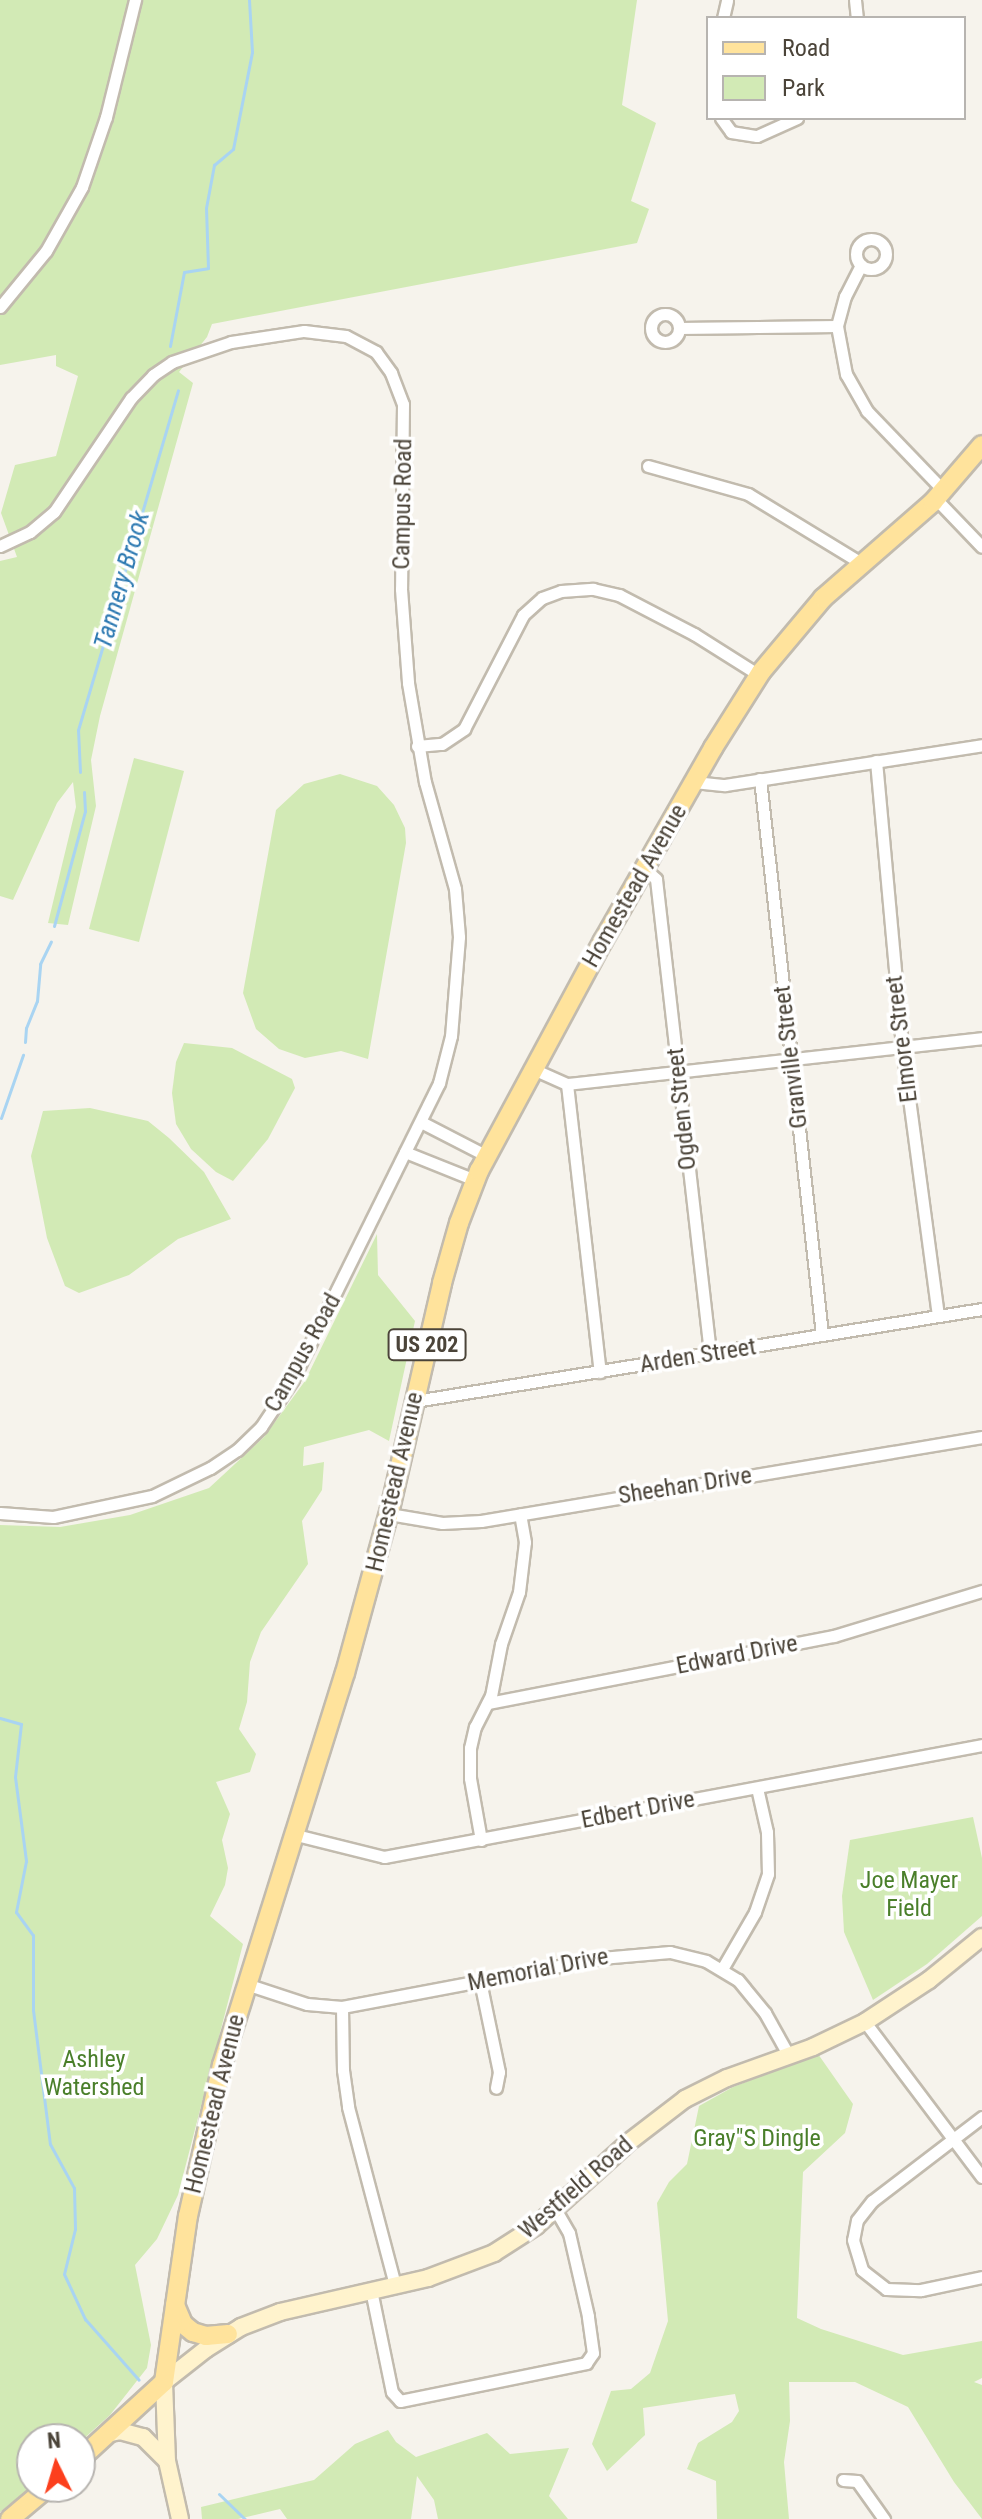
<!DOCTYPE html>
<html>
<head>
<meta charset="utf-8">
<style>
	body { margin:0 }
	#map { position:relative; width:982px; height:2519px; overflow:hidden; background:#f6f3ec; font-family:"Roboto Condensed",sans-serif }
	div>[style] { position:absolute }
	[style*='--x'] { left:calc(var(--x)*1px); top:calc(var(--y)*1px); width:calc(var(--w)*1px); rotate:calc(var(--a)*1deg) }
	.green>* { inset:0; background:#d2eab5 }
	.stream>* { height:3px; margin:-1.5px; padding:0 1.5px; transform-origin:1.5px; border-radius:1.5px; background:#a9d4f2 }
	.roads { filter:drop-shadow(2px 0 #c2bbae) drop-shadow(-2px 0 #c2bbae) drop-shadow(0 2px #c2bbae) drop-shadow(0 -2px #c2bbae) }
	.street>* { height:11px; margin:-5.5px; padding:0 5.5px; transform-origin:5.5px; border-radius:5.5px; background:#fff }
	.street>.ring { margin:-5.5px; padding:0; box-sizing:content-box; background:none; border:11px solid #fff; border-radius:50% }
	.secondary>* { height:16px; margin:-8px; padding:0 8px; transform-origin:8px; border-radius:8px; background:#fff3cd }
	.primary>* { height:18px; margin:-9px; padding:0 9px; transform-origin:9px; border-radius:9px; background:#ffe39c }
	span { translate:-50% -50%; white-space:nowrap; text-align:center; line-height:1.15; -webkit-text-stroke:7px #fff; paint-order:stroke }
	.shield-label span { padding:2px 6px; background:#fff; border:2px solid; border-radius:6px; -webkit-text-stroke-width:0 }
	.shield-label { font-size:22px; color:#4b4439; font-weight:700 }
	.street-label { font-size:24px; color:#4b4439 }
	.park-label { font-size:24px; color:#4a7f2a }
	.water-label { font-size:26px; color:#2e7ab2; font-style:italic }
	.legend { position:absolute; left:706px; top:16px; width:260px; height:104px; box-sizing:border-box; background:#fff; border:2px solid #b7b4b0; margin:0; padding:10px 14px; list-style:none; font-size:24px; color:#4b4439 }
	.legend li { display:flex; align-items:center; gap:16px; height:40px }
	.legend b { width:40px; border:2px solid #b7b4b0 }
	.north { position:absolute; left:16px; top:2423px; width:80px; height:80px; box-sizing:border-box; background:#fff; border:2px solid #b7b4b0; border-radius:50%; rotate:355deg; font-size:22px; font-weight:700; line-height:32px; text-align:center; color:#4b4439 }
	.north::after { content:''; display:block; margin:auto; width:28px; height:36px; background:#fc3f1d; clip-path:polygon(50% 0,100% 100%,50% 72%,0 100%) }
</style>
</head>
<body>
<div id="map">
	<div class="green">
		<i style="clip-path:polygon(0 0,637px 0,622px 105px,656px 123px,631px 201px,649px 209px,637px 243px,212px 324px,207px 337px,179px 372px,193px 383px,100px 716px,91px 760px,96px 806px,68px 925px,48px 923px,76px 807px,73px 782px,57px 803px,13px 900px,0 896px,0 561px,17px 557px,1px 513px,15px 465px,56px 456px,78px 376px,56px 366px,56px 355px,0 365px)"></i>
		<i style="clip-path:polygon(134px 758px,184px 771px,139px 942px,89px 929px)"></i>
		<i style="clip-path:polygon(340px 774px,377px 786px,394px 805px,405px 828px,406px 843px,368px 1059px,341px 1051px,305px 1058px,279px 1049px,256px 1029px,243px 993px,276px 810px,304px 784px)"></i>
		<i style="clip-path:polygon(184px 1043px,232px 1048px,292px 1079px,295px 1088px,268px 1139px,233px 1181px,216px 1172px,191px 1149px,176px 1124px,172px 1093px,176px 1062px)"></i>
		<i style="clip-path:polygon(90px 1108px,148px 1121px,169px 1138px,204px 1172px,231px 1219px,178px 1239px,129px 1275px,79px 1293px,65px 1286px,47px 1238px,31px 1156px,43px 1111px)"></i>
		<i style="clip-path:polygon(377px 1234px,378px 1275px,415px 1321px,389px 1441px,369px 1430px,304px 1447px,303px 1466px,324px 1462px,322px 1490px,302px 1521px,308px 1564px,261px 1632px,250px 1662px,247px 1702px,239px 1729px,256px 1754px,250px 1772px,216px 1782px,230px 1814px,222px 1840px,228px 1868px,225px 1885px,210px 1916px,243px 1944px,178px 2195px,157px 2239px,135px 2265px,151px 2345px,147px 2368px,110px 2415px,80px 2442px,80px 2439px,32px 2439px,32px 2486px,0 2512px,0 1525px,60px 1527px,130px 1515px,209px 1488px,264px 1437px,305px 1381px)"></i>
		<i style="clip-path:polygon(973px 1817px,982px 1858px,982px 1916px,927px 1964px,873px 2000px,844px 1932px,842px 1896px,850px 1840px)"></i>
		<i style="clip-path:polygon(818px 2054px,853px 2104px,845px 2133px,803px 2172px,797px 2318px,821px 2329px,903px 2355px,982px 2341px,982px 2378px,974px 2382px,982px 2385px,982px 2519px,954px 2482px,908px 2407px,855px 2382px,789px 2382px,790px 2421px,784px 2462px,789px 2519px,717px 2519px,716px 2481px,687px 2469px,698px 2443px,732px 2422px,739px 2411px,735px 2394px,643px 2408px,645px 2435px,607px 2471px,592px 2444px,611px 2391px,631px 2389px,650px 2373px,668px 2321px,657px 2203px,669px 2182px,687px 2164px,699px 2106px,733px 2087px)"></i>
		<i style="clip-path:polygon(388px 2430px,396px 2442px,416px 2457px,487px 2433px,510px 2454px,569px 2448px,549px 2496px,568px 2519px,438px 2519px,434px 2500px,417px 2476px,411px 2519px,287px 2519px,280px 2509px,238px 2519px,202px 2519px,201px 2507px,314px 2480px,355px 2444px)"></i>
	</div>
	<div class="stream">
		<i style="--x:170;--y:346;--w:75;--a:-79.3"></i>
		<i style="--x:184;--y:272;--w:24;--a:-9"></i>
		<i style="--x:208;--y:268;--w:60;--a:-91.9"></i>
		<i style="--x:206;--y:208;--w:44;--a:-79.5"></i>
		<i style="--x:214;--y:165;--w:25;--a:-40"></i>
		<i style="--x:233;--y:149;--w:99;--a:-78.9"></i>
		<i style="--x:252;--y:52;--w:52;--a:-93.3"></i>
		<i style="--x:80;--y:772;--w:42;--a:-92.7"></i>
		<i style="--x:78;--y:730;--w:354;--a:-73.6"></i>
		<i style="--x:54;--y:926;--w:119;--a:-74.9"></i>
		<i style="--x:85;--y:811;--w:19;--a:-93"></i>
		<i style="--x:25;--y:1042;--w:14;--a:-86"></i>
		<i style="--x:26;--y:1028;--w:29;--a:-68"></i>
		<i style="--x:37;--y:1001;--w:37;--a:-85"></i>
		<i style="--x:40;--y:964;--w:25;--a:-64"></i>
		<i style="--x:1;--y:1118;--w:67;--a:-70.8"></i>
		<i style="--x:0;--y:1718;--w:22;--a:16"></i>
		<i style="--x:21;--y:1724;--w:53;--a:96.5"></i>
		<i style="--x:15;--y:1777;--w:85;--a:82.5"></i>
		<i style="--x:26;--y:1861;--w:52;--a:101.1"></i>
		<i style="--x:16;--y:1912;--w:29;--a:54"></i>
		<i style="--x:33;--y:1935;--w:75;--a:90"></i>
		<i style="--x:33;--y:2010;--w:135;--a:82.8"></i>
		<i style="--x:50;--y:2144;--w:50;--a:61.4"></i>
		<i style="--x:74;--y:2188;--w:41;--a:88.6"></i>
		<i style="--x:75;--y:2229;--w:46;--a:103.7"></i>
		<i style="--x:64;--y:2274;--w:50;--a:65"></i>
		<i style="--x:85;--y:2319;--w:81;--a:48.5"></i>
		<i style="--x:219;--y:2494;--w:36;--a:44"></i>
	</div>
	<div class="roads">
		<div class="street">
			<i style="--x:855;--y:0;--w:18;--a:84"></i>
			<i style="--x:723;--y:18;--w:18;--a:-77"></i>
			<i style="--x:721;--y:118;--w:17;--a:54"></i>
			<i style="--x:731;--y:132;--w:26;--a:9"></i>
			<i style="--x:757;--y:136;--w:44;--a:-24.2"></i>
			<i class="ring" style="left:856px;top:239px;width:19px;height:19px"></i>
			<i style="--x:861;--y:265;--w:35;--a:117"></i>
			<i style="--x:845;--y:296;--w:31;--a:105"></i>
			<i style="--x:837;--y:326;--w:49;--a:79.4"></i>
			<i style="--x:846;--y:374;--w:43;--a:60.4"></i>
			<i style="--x:867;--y:411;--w:111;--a:46.1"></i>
			<i style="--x:0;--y:307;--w:72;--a:-50.6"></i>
			<i style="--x:46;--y:251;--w:73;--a:-60.6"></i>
			<i style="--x:82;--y:187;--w:74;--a:-71.1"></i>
			<i style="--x:106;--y:117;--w:121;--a:-76.1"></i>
			<i class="ring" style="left:651px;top:314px;width:17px;height:17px"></i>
			<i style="--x:679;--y:328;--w:158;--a:-0.7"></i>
			<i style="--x:648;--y:466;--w:104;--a:15.6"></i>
			<i style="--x:748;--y:494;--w:132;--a:31.4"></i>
			<i style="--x:936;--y:499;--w:66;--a:46.2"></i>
			<i style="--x:0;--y:546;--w:33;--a:-25"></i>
			<i style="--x:30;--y:532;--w:31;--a:-40"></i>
			<i style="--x:54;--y:512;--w:138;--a:-56"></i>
			<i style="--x:131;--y:398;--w:32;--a:-46"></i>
			<i style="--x:153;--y:375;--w:23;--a:-34"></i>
			<i style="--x:172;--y:362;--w:62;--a:-18.7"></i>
			<i style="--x:231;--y:342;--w:74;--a:-8.6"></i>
			<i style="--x:304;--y:331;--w:42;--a:6.8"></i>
			<i style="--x:346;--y:336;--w:34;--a:28"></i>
			<i style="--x:376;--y:352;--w:26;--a:54"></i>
			<i style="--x:391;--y:373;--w:33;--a:69"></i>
			<i style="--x:403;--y:404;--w:185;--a:90.6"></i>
			<i style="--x:401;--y:589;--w:94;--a:85.7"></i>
			<i style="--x:408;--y:683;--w:100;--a:80.3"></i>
			<i style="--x:425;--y:782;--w:111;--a:74.3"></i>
			<i style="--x:455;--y:889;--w:48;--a:85.2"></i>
			<i style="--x:459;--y:937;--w:99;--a:94.6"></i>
			<i style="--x:451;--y:1036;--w:49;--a:104.3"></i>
			<i style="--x:439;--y:1083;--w:330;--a:116.3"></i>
			<i style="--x:293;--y:1379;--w:58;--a:123.7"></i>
			<i style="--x:261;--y:1427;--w:33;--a:136"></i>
			<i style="--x:237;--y:1450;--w:32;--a:146"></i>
			<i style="--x:210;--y:1468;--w:64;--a:154.2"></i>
			<i style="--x:152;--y:1496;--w:101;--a:168"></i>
			<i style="--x:53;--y:1517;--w:53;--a:-175.7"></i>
			<i style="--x:417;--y:746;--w:25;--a:-5"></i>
			<i style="--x:442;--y:744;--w:27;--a:-34"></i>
			<i style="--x:464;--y:729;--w:128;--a:-62.6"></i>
			<i style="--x:523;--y:615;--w:25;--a:-42"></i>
			<i style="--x:542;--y:598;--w:20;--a:-20"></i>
			<i style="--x:561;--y:591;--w:32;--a:-4"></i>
			<i style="--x:593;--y:589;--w:27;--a:13"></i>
			<i style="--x:619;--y:595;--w:85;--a:27.5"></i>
			<i style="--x:694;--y:634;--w:77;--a:32.2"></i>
			<i style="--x:876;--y:761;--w:286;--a:84.8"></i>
			<i style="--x:902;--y:1046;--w:272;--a:82.4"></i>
			<i style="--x:760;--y:779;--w:558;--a:83.63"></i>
			<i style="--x:694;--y:782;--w:31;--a:6"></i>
			<i style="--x:725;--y:785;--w:260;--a:-8.8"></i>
			<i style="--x:645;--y:869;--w:15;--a:42"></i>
			<i style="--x:656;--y:879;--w:478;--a:83.5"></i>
			<i style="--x:533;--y:1069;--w:37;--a:24"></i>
			<i style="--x:567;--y:1084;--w:290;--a:83.5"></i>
			<i style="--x:567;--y:1084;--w:418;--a:-6.3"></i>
			<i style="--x:421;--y:1122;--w:74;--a:27.3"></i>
			<i style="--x:405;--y:1152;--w:75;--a:21.8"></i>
			<i style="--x:415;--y:1401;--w:574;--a:-9.22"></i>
			<i style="--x:389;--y:1514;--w:54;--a:9.6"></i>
			<i style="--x:442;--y:1523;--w:39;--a:-3"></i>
			<i style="--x:481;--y:1521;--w:508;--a:-9.52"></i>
			<i style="--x:488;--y:1703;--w:352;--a:-11"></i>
			<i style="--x:834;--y:1636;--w:155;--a:-16.9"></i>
			<i style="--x:296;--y:1835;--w:91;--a:14"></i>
			<i style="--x:384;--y:1857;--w:608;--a:-10.61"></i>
			<i style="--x:481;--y:1840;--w:63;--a:-100.1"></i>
			<i style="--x:470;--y:1778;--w:30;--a:-90"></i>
			<i style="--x:470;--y:1748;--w:22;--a:-77"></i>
			<i style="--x:475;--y:1727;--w:35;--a:-63"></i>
			<i style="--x:491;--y:1696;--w:53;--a:-79.1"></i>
			<i style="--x:501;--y:1644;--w:55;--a:-70.9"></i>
			<i style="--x:519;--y:1592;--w:50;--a:-83.2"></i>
			<i style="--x:525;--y:1542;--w:28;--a:-100"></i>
			<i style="--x:722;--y:1969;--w:66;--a:-59.9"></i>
			<i style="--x:755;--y:1912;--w:40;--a:-71.1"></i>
			<i style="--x:768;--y:1874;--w:42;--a:-91.4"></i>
			<i style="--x:767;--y:1832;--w:45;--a:-102.8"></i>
			<i style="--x:480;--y:1981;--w:93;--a:78.2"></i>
			<i style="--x:499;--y:2072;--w:16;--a:101"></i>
			<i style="--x:246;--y:1984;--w:64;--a:18.2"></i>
			<i style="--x:307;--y:2004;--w:35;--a:5"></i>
			<i style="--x:342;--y:2007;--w:264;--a:-10.7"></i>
			<i style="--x:601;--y:1958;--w:69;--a:-5"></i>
			<i style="--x:670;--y:1952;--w:37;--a:14"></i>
			<i style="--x:706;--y:1961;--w:37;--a:31"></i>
			<i style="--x:738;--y:1980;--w:43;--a:50.7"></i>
			<i style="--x:765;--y:2013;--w:49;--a:60.8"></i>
			<i style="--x:342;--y:2007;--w:63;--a:89.1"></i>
			<i style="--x:343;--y:2070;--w:37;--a:82"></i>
			<i style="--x:348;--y:2107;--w:184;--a:75.2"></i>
			<i style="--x:865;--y:2022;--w:194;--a:53"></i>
			<i style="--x:982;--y:2117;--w:138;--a:142.6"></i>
			<i style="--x:872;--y:2201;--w:24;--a:128"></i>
			<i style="--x:857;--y:2220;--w:20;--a:101"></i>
			<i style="--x:853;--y:2240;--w:31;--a:73"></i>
			<i style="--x:862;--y:2270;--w:31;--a:38"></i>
			<i style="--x:886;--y:2289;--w:35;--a:2"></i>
			<i style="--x:921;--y:2290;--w:62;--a:-12"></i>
			<i style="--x:371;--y:2290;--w:104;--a:78.4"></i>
			<i style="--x:392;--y:2392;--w:12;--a:48"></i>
			<i style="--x:400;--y:2401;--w:190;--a:-11.5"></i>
			<i style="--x:586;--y:2363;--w:12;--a:-55"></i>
			<i style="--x:593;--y:2353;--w:37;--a:-98"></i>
			<i style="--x:588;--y:2316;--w:85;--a:-102.9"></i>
			<i style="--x:569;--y:2233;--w:28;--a:-120"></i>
			<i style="--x:843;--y:2480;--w:14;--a:4"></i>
			<i style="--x:857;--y:2481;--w:47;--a:54.6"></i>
		</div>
		<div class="secondary">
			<i style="--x:106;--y:2434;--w:14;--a:-12"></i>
			<i style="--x:120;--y:2431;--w:24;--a:15"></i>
			<i style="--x:143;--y:2437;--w:33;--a:45"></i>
			<i style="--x:180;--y:2519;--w:59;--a:-102.6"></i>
			<i style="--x:167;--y:2461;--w:79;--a:-92.2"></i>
			<i style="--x:164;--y:2382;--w:53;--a:-38.2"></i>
			<i style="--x:206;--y:2349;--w:41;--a:-32.2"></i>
			<i style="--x:241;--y:2327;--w:42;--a:-21"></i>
			<i style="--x:280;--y:2312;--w:152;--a:-12.9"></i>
			<i style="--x:428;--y:2278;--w:71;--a:-20.7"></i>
			<i style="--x:494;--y:2253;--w:50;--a:-32.7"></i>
			<i style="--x:536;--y:2226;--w:125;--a:-42.1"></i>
			<i style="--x:629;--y:2142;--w:71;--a:-37.5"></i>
			<i style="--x:685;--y:2099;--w:47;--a:-26.6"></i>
			<i style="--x:727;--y:2078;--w:91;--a:-19.8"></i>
			<i style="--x:813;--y:2047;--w:58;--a:-25.7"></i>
			<i style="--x:865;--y:2022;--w:77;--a:-33.3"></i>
			<i style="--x:929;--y:1980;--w:68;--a:-39.1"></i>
		</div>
		<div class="primary">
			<i style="--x:175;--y:2305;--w:21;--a:67"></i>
			<i style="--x:183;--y:2324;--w:13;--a:39"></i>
			<i style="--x:193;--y:2332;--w:14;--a:17"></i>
			<i style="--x:206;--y:2336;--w:22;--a:-5"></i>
			<i style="--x:80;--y:2459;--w:114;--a:-42.5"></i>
			<i style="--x:164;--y:2382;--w:168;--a:-81.8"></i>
			<i style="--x:188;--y:2216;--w:155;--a:-77.3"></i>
			<i style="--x:222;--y:2065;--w:411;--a:-72.6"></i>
			<i style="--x:345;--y:1673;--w:170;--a:-74.7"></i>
			<i style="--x:390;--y:1509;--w:232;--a:-77"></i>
			<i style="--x:442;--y:1283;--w:62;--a:-74.2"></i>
			<i style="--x:459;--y:1223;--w:56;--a:-69"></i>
			<i style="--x:479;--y:1171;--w:261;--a:-61.7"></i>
			<i style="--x:603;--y:941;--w:222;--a:-60.3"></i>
			<i style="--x:713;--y:748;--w:90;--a:-57.7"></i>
			<i style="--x:761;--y:672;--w:97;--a:-50"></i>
			<i style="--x:823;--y:598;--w:146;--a:-41.1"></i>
			<i style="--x:933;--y:502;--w:75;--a:-49.3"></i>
			<i style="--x:10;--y:2519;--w:50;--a:-40.1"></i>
		</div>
	</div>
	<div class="shield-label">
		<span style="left:427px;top:1345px">US 202</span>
	</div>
	<div class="street-label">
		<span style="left:403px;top:504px;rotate:-89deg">Campus Road</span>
		<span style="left:635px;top:886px;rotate:-60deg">Homestead Avenue</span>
		<span style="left:902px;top:1039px;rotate:-97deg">Elmore Street</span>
		<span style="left:791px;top:1057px;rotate:-97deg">Granville Street</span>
		<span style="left:682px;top:1109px;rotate:-96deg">Ogden Street</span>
		<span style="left:303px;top:1353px;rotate:-61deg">Campus Road</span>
		<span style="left:698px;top:1356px;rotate:-9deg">Arden Street</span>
		<span style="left:395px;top:1482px;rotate:-77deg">Homestead Avenue</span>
		<span style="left:685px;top:1486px;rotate:-9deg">Sheehan Drive</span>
		<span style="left:737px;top:1655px;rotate:-11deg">Edward Drive</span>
		<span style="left:638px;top:1810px;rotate:-11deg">Edbert Drive</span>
		<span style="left:538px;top:1970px;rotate:-11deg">Memorial Drive</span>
		<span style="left:215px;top:2104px;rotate:-76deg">Homestead Avenue</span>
		<span style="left:576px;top:2188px;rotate:-41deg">Westfield Road</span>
	</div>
	<div class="park-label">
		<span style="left:909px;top:1895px">Joe Mayer<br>Field</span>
		<span style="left:94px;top:2074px">Ashley<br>Watershed</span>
		<span style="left:757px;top:2139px">Gray"S Dingle</span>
	</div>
	<div class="water-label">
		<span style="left:122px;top:580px;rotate:-74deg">Tannery Brook</span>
	</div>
	<ul class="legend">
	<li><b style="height:10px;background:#ffe39c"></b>Road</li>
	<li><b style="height:22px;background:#d2eab5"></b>Park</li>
	</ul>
	<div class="north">N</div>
</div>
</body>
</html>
